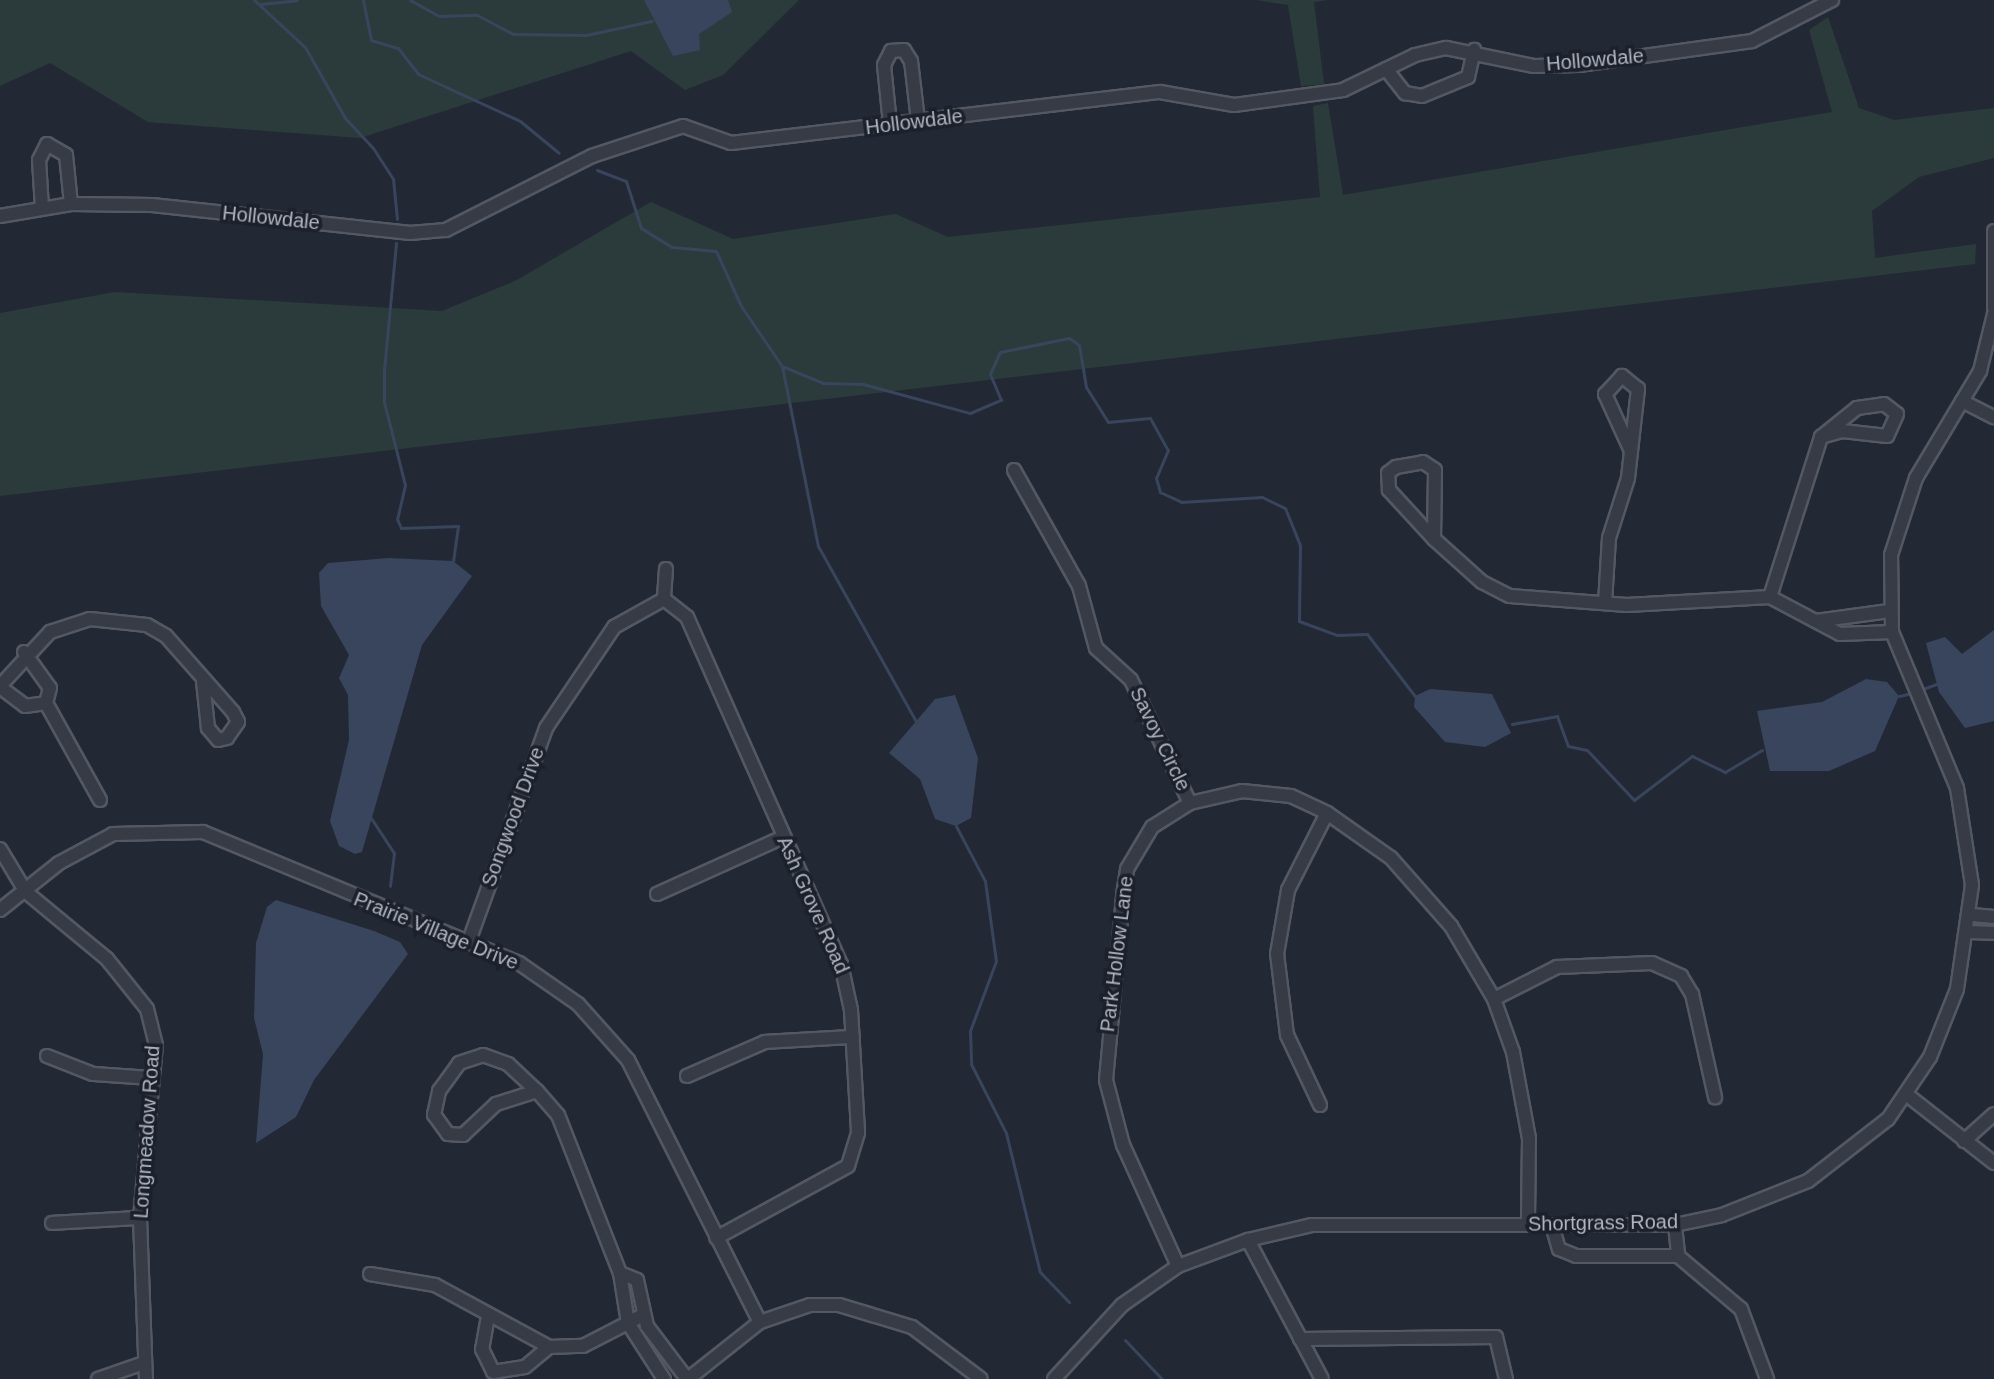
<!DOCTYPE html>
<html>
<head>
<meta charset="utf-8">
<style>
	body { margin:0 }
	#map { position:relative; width:1994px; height:1379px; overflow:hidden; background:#222934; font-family:Helvetica,sans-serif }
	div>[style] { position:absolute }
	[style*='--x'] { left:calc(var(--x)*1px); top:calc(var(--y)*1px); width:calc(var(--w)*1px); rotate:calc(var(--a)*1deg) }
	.green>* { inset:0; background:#2b3b3c }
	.water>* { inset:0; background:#39455c }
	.stream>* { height:3px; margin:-1.5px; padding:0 1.5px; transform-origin:1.5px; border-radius:1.5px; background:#39455c }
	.roads { filter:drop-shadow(2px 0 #535863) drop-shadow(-2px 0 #535863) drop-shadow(0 2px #535863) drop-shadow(0 -2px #535863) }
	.minor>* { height:12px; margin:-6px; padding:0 6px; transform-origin:6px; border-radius:6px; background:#363b45 }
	span { translate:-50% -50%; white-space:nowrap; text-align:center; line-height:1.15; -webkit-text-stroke:7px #1b202a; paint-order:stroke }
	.street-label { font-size:20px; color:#b0b5c2 }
</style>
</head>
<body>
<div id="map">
	<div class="green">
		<i style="clip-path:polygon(0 0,799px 0,723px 75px,685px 90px,631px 51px,360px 138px,148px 122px,50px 63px,0 86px)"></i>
		<i style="clip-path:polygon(1255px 0,1329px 0,1314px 2px,1324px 84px,1301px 86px,1288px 5px)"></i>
		<i style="clip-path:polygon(1828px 17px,1859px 108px,1894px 120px,1994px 108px,1994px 158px,1919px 177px,1872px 211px,1875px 258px,1976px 244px,1975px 264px,0 496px,0 313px,115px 292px,442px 311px,515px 281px,651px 202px,733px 239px,896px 214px,948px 237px,1320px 197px,1313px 106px,1328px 103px,1343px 195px,1832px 112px,1809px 30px)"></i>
	</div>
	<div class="water">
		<i style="clip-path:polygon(644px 0,728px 0,732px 12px,699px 34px,700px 50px,673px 56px)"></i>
		<i style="clip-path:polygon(389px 558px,453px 561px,472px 576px,422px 645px,362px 852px,355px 854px,339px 846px,330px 821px,349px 740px,348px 695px,339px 678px,349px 655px,321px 606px,319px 573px,328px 563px)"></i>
		<i style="clip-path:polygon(1994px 630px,1994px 721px,1965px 728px,1939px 692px,1926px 643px,1945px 637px,1962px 654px)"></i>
		<i style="clip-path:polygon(1866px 679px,1887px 682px,1899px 696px,1875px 751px,1829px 771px,1770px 771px,1757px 711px,1822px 702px)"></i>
		<i style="clip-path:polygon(1430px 689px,1492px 694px,1511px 733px,1485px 747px,1445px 742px,1414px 707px,1415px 696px)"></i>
		<i style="clip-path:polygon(955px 695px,978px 758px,971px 818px,956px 826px,935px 819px,920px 779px,889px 753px,935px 699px)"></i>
		<i style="clip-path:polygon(276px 900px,374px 931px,400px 942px,408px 954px,314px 1080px,296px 1117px,256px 1143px,263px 1054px,254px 1018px,256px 943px,267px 907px)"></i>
	</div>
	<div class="stream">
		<i style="--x:254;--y:0;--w:69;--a:42.7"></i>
		<i style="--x:305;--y:47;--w:81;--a:60.6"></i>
		<i style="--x:345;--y:118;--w:41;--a:47"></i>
		<i style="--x:373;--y:148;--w:37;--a:57"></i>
		<i style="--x:393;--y:179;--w:40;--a:84.3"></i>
		<i style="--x:363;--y:0;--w:41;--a:78.7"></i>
		<i style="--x:371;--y:40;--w:28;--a:17"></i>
		<i style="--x:398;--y:48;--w:33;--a:52"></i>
		<i style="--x:418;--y:74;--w:112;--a:24.7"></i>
		<i style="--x:520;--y:121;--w:50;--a:39.4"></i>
		<i style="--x:410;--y:0;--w:33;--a:29"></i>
		<i style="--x:439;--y:16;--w:38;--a:-2"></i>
		<i style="--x:477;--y:15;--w:41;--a:27.8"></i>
		<i style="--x:513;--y:34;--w:73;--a:0.8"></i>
		<i style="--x:586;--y:35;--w:67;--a:-12"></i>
		<i style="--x:261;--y:4;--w:36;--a:-6"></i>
		<i style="--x:597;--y:170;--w:31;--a:21"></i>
		<i style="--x:626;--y:181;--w:49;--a:72.3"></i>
		<i style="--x:641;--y:228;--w:36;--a:32"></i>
		<i style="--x:672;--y:247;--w:44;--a:5.2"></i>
		<i style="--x:716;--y:251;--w:60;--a:65.6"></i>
		<i style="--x:741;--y:306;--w:73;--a:55.7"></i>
		<i style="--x:782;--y:366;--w:184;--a:78.7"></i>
		<i style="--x:818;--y:546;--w:201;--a:60.8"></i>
		<i style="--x:396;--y:243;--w:127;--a:95.4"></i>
		<i style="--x:384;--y:369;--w:33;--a:90"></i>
		<i style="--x:384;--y:402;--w:86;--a:75.8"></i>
		<i style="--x:405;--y:485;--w:35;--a:103"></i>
		<i style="--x:397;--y:519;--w:10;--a:66"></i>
		<i style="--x:401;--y:528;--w:57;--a:-2"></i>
		<i style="--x:458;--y:526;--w:35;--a:98"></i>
		<i style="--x:782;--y:366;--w:44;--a:22.5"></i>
		<i style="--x:823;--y:383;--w:40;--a:1.4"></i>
		<i style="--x:863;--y:384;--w:111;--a:15.2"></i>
		<i style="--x:970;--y:413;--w:34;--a:-23"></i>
		<i style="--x:1001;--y:400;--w:28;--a:-113"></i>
		<i style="--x:990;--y:374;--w:24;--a:-66"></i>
		<i style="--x:1000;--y:352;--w:70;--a:-11.5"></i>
		<i style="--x:1069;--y:338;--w:12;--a:35"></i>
		<i style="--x:1079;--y:345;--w:43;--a:80.5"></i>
		<i style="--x:1086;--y:387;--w:41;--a:57.8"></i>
		<i style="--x:1108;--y:422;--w:42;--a:-5.4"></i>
		<i style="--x:1150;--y:418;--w:37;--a:61"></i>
		<i style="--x:1168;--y:450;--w:30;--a:113"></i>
		<i style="--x:1156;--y:478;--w:15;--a:74"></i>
		<i style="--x:1160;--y:492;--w:23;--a:25"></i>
		<i style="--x:1181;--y:502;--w:81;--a:-3.5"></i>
		<i style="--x:1262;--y:497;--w:25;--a:26"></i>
		<i style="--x:1285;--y:508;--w:40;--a:68"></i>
		<i style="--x:1300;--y:545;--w:76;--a:90.8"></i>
		<i style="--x:1299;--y:621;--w:40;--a:20.2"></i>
		<i style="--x:1337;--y:635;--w:30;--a:-2"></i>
		<i style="--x:1367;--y:634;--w:78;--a:52.3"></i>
		<i style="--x:1920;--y:690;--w:23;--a:-20"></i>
		<i style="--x:1899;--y:696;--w:13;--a:-13"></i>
		<i style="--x:1512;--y:724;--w:46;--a:-10.1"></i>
		<i style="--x:1557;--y:716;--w:32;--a:70"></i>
		<i style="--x:1568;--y:746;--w:19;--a:12"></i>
		<i style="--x:1587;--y:750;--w:69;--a:46.8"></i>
		<i style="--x:1634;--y:800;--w:73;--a:-37.2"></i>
		<i style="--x:1692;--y:756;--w:37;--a:26"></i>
		<i style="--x:1725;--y:772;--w:43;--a:-30.7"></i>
		<i style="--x:371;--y:818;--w:42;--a:56.7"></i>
		<i style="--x:394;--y:853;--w:33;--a:97"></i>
		<i style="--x:956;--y:826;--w:62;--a:62.2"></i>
		<i style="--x:985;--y:881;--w:81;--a:82.2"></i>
		<i style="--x:996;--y:961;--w:75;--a:110.4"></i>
		<i style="--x:970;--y:1031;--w:33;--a:88"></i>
		<i style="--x:971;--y:1064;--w:77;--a:63.1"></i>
		<i style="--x:1006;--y:1133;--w:143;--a:76.3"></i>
		<i style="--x:1040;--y:1272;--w:42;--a:46"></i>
		<i style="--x:1125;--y:1340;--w:54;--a:46.5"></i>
	</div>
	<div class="roads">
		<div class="minor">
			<i style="--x:1386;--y:69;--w:31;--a:52"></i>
			<i style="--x:1405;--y:93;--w:17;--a:10"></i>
			<i style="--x:1422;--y:96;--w:50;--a:-22.4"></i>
			<i style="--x:1468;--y:77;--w:28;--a:-77"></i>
			<i style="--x:890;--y:124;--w:59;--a:-95.8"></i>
			<i style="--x:884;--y:65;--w:16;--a:-63"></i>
			<i style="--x:891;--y:51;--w:13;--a:-4"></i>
			<i style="--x:904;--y:50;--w:13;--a:58"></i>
			<i style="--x:911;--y:61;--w:60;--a:83.3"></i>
			<i style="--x:42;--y:208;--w:48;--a:-93.6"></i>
			<i style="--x:39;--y:160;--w:18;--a:-63"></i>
			<i style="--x:47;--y:144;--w:22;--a:30"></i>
			<i style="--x:66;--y:155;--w:49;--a:84.2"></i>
			<i style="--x:0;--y:216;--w:72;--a:-9.6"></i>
			<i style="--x:71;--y:204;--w:81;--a:0.7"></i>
			<i style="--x:152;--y:205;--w:260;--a:6.2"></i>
			<i style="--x:410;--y:233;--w:36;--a:-5"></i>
			<i style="--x:446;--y:230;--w:164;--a:-26.9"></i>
			<i style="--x:592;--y:156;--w:96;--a:-18.2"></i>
			<i style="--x:683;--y:126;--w:51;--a:19.5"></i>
			<i style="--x:731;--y:143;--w:432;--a:-6.8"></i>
			<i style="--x:1160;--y:92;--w:75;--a:10"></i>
			<i style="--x:1234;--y:105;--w:110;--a:-7.8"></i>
			<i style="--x:1343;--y:90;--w:80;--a:-25.9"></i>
			<i style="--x:1415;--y:55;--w:32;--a:-13"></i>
			<i style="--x:1446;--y:48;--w:90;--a:11.6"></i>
			<i style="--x:1534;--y:66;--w:45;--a:-1.3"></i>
			<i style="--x:1579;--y:65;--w:175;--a:-7.9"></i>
			<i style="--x:1752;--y:41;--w:90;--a:-27.1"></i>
			<i style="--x:1994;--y:231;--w:77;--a:90"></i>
			<i style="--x:1962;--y:401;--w:36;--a:27"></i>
			<i style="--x:1014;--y:470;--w:133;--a:60.7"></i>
			<i style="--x:1079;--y:586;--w:64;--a:74.7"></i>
			<i style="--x:1096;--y:648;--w:47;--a:42.4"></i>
			<i style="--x:1131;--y:680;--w:136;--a:64.4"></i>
			<i style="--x:1434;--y:539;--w:67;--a:-132.6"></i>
			<i style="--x:1389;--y:490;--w:17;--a:-93"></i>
			<i style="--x:1388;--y:473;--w:10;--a:-37"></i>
			<i style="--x:1396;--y:467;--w:27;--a:-10"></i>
			<i style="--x:1423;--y:462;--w:14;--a:34"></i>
			<i style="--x:1435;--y:470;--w:69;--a:90.8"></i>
			<i style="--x:1434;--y:539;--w:64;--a:41.9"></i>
			<i style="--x:1482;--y:582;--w:31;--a:27"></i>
			<i style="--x:1510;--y:596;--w:117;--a:4.4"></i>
			<i style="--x:1627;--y:605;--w:143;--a:-3.2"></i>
			<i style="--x:1770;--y:597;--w:79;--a:27.9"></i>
			<i style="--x:1840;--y:634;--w:52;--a:-2.2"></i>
			<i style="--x:666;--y:569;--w:30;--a:94"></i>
			<i style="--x:664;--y:599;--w:29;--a:38"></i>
			<i style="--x:687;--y:617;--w:380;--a:66.1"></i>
			<i style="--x:841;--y:964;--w:47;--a:77.7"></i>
			<i style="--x:851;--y:1010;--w:123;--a:86.7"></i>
			<i style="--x:858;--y:1133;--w:34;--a:107"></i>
			<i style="--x:848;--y:1166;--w:150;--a:151.4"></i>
			<i style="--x:1770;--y:597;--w:168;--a:-72.3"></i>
			<i style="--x:1821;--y:437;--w:46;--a:-38.9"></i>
			<i style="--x:1857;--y:408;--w:27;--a:-8"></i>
			<i style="--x:1884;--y:404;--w:16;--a:38"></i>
			<i style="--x:1897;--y:414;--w:24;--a:114"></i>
			<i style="--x:1887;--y:436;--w:45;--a:-173.7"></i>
			<i style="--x:1842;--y:431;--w:22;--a:164"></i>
			<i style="--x:1605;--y:603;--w:65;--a:-86.5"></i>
			<i style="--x:1609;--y:538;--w:63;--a:-72.4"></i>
			<i style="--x:1628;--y:478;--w:90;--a:-83.6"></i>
			<i style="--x:1638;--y:389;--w:21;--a:-141"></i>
			<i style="--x:1622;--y:376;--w:25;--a:133"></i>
			<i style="--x:1605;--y:394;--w:63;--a:65.5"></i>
			<i style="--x:1816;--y:621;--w:74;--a:-7.8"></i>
			<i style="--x:24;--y:652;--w:44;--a:54.2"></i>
			<i style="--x:50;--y:688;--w:16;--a:105"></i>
			<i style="--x:46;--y:703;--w:111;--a:60.9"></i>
			<i style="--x:0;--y:686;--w:74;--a:-47.2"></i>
			<i style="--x:50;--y:632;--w:42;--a:-18"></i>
			<i style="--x:90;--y:619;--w:57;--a:6"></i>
			<i style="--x:147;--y:625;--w:22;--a:30"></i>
			<i style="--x:166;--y:636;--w:101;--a:48.6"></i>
			<i style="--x:233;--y:712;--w:11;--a:63"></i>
			<i style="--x:238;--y:722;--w:19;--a:125"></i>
			<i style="--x:227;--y:738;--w:9;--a:167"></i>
			<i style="--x:218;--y:740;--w:16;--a:-130"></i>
			<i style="--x:208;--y:728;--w:47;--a:-96.1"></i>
			<i style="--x:0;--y:687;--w:31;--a:37"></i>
			<i style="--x:25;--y:706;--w:21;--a:-8"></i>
			<i style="--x:0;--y:849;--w:50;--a:58.8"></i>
			<i style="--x:26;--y:892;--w:105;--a:39.6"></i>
			<i style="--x:107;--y:959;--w:64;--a:51.3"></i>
			<i style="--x:147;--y:1009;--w:37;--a:76"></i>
			<i style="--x:156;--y:1045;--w:174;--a:95.3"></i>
			<i style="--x:140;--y:1218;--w:161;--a:87.9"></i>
			<i style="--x:657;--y:894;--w:138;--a:-24.3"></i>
			<i style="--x:0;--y:910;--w:75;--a:-38.5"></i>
			<i style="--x:59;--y:863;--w:61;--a:-28.2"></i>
			<i style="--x:113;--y:834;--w:90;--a:-1.3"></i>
			<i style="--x:203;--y:832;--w:342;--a:22.5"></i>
			<i style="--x:519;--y:963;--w:72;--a:34.8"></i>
			<i style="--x:578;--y:1004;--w:75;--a:48.2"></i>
			<i style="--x:628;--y:1060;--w:293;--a:63.3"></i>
			<i style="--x:1972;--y:915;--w:22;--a:5"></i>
			<i style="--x:1969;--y:932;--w:25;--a:2"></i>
			<i style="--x:469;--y:941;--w:226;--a:-70.1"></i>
			<i style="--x:546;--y:728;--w:122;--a:-56"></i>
			<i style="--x:614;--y:627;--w:57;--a:-29.2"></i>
			<i style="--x:1494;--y:999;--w:71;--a:-26.9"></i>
			<i style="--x:1557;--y:967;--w:95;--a:-2.4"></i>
			<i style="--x:1652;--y:963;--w:32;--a:24"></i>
			<i style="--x:1681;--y:976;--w:21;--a:59"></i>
			<i style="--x:1692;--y:994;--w:106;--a:77.4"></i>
			<i style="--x:47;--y:1056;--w:49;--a:21.4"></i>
			<i style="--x:93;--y:1074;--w:59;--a:3.9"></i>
			<i style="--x:687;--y:1076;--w:85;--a:-23.6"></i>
			<i style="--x:765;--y:1042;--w:88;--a:-3.3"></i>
			<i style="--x:537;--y:1091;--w:43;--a:162.4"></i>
			<i style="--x:496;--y:1104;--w:45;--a:136.8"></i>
			<i style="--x:463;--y:1135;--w:15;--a:-176"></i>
			<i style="--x:448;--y:1134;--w:24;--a:-126"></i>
			<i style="--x:434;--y:1115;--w:25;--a:-78"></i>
			<i style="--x:439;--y:1091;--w:34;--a:-54"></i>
			<i style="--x:459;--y:1063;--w:25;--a:-18"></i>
			<i style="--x:483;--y:1055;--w:27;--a:20"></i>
			<i style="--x:508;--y:1064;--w:40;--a:43"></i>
			<i style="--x:537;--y:1091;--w:32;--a:49"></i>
			<i style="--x:558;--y:1115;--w:170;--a:68.6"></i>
			<i style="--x:620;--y:1273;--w:51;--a:80.9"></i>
			<i style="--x:628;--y:1323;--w:67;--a:57.3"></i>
			<i style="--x:1906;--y:1094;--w:112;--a:38.1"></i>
			<i style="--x:1320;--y:1105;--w:77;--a:-115.2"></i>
			<i style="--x:1287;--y:1035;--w:82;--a:-97"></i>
			<i style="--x:1277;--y:954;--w:65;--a:-80.2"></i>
			<i style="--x:1288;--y:890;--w:86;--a:-63.1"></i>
			<i style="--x:1964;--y:1141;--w:40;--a:-42"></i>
			<i style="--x:52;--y:1223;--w:88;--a:-3.3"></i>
			<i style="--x:1552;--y:1225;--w:25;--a:74"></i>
			<i style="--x:1559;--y:1249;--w:18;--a:22"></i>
			<i style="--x:1576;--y:1256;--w:102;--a:0"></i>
			<i style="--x:1675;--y:1225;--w:31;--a:84"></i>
			<i style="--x:1678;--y:1256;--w:82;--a:40.1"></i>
			<i style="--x:1741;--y:1309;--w:75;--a:69.6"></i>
			<i style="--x:1248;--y:1240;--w:157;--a:62"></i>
			<i style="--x:1178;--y:1266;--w:133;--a:-114.4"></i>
			<i style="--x:1123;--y:1145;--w:67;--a:-104.7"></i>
			<i style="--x:1106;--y:1080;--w:186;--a:-84.7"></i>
			<i style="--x:1123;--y:895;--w:26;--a:-81"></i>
			<i style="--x:1127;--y:869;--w:49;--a:-59.2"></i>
			<i style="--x:1152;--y:827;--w:45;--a:-32.3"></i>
			<i style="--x:1190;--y:803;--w:53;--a:-13"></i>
			<i style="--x:1242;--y:791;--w:49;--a:5.8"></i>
			<i style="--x:1291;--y:796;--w:40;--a:25"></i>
			<i style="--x:1327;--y:813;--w:78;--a:35.1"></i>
			<i style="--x:1391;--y:858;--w:91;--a:48.6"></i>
			<i style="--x:1451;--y:926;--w:85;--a:59.5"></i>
			<i style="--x:1494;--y:999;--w:56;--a:70.3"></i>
			<i style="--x:1513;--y:1052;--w:87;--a:79.5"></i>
			<i style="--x:1529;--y:1138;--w:86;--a:90.7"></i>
			<i style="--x:620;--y:1273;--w:18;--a:22"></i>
			<i style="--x:637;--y:1280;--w:47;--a:77.7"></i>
			<i style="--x:647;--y:1326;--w:66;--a:53"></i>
			<i style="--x:370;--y:1274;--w:66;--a:9.6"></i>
			<i style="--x:435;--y:1285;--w:130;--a:28.5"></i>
			<i style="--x:549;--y:1347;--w:34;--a:-2"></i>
			<i style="--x:583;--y:1346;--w:68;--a:-27.3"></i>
			<i style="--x:488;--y:1316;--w:34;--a:100"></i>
			<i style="--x:482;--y:1349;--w:25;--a:64"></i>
			<i style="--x:493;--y:1372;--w:32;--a:-9"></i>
			<i style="--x:525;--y:1367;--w:31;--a:-40"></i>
			<i style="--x:1300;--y:1339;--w:196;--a:-0.6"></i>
			<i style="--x:1496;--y:1337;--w:43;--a:76.6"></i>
			<i style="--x:98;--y:1379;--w:49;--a:-19.2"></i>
			<i style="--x:688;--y:1379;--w:92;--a:-38.4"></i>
			<i style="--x:760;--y:1322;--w:53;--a:-18.8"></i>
			<i style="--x:810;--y:1305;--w:29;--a:0"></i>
			<i style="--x:839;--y:1305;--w:76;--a:16.8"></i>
			<i style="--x:912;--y:1327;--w:86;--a:37"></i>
			<i style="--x:1054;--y:1379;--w:100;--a:-47.4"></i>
			<i style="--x:1122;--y:1305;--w:68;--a:-34.9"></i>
			<i style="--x:1178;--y:1266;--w:75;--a:-20.4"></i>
			<i style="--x:1248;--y:1240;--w:66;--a:-13.2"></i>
			<i style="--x:1312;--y:1225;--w:363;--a:0"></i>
			<i style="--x:1675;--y:1225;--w:48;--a:-12"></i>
			<i style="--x:1722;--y:1215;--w:92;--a:-21.6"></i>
			<i style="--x:1808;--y:1181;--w:101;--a:-37.8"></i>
			<i style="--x:1888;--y:1119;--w:75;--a:-55.9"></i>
			<i style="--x:1930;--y:1057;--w:73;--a:-68.3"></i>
			<i style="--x:1957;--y:989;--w:105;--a:-81.8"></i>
			<i style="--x:1972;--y:885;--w:98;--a:-98.8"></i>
			<i style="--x:1957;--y:788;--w:169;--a:-112.6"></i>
			<i style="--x:1892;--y:632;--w:77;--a:-90.7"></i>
			<i style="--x:1891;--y:555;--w:81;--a:-72"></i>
			<i style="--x:1916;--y:478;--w:125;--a:-59.1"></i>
			<i style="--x:1980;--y:371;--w:59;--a:-76.2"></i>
		</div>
	</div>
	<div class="street-label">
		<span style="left:1595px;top:60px;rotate:-5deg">Hollowdale</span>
		<span style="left:914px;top:122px;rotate:-7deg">Hollowdale</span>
		<span style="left:271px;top:218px;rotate:6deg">Hollowdale</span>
		<span style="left:1160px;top:739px;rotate:64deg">Savoy Circle</span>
		<span style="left:513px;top:817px;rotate:-70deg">Songwood Drive</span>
		<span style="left:813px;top:905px;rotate:66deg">Ash Grove Road</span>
		<span style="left:436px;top:931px;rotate:22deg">Prairie Village Drive</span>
		<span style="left:1117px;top:954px;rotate:-83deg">Park Hollow Lane</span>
		<span style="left:147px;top:1132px;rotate:-86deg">Longmeadow Road</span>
		<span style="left:1603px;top:1223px;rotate:-1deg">Shortgrass Road</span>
	</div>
</div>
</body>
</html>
